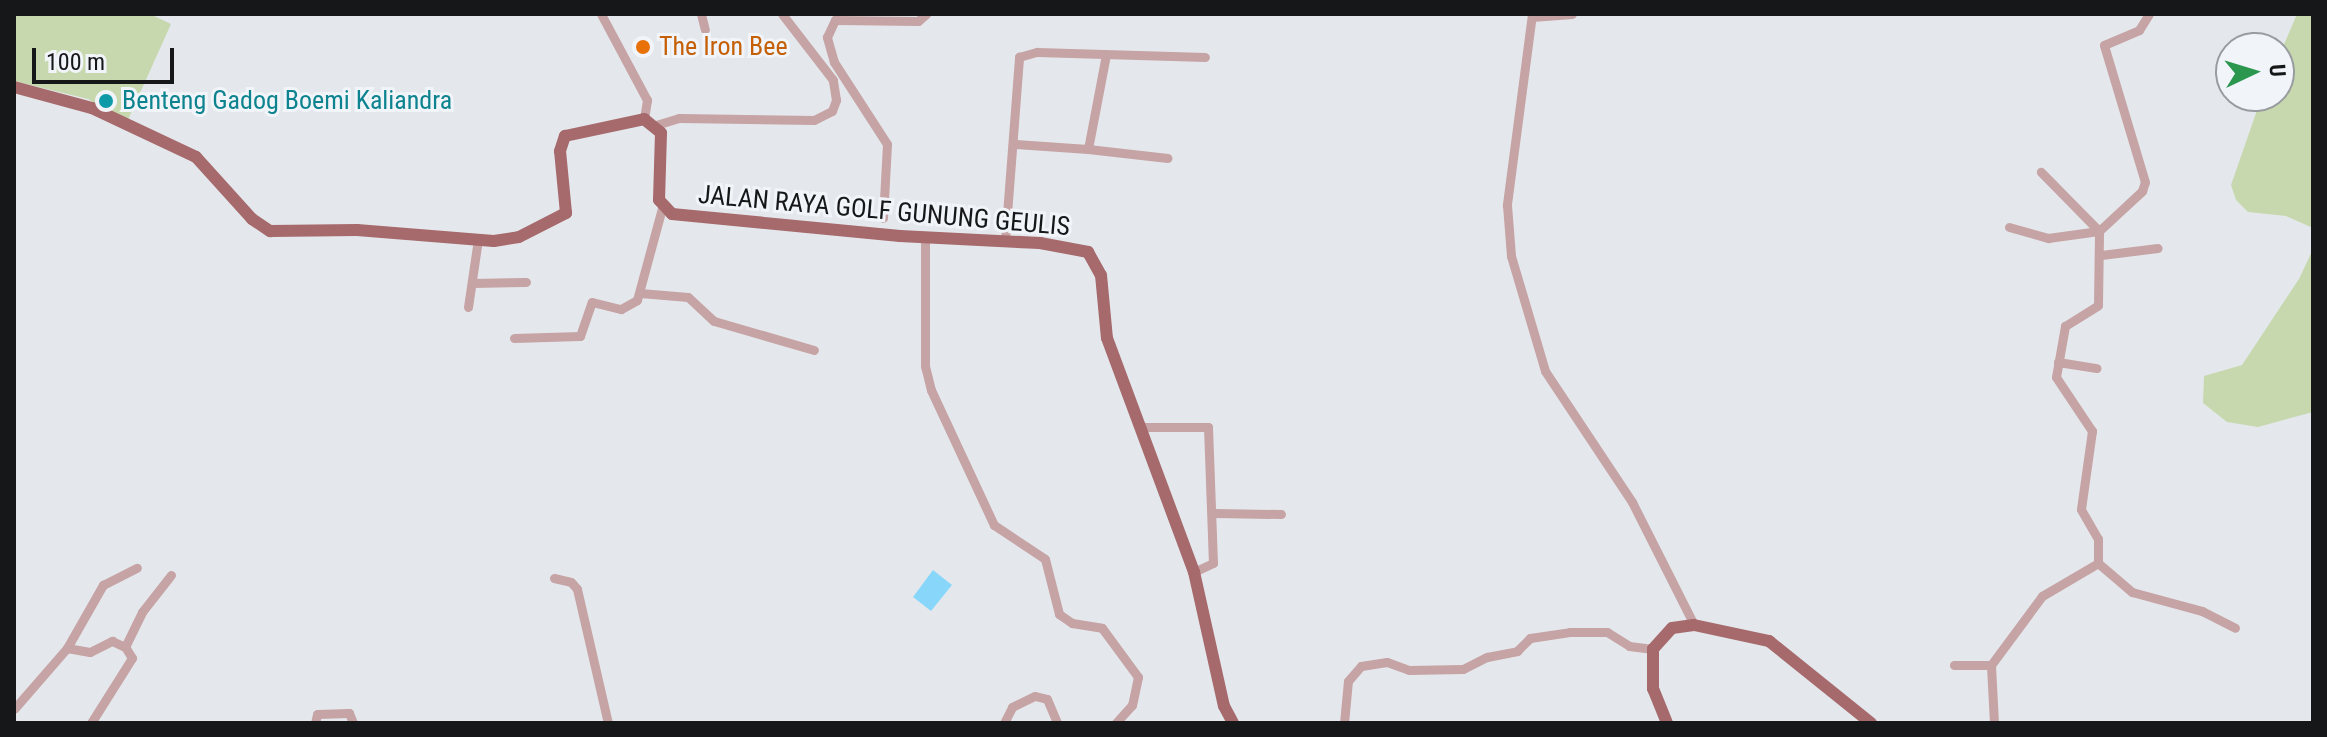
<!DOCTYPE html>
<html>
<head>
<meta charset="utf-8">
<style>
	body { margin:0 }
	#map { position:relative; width:2327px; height:737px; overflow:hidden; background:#e4e8ec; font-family:"Roboto Condensed",sans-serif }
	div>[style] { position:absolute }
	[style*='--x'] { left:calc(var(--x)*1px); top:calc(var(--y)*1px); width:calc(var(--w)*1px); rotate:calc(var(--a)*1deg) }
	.green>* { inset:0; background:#c7d8ae }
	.water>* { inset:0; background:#88d7fb }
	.minor>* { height:9px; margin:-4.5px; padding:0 4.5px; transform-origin:4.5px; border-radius:4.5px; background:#c6a3a4 }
	.major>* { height:12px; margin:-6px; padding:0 6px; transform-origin:6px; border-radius:6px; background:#a6696c }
	.dots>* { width:22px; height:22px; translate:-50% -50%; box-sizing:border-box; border:4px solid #f1f5f9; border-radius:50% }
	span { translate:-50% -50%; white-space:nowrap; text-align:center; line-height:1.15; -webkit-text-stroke:6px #f1f5f9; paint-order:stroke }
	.food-label { font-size:26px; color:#c56008 }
	.left { translate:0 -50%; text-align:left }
	.culture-label { font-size:26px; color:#0d838f }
	.street-label { font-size:26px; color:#161718 }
	.frame { position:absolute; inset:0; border:16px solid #161718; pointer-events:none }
	.north { position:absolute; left:2215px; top:32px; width:80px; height:80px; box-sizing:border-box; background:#f1f5f9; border:2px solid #999c9f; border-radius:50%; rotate:86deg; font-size:22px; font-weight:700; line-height:32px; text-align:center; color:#161718 }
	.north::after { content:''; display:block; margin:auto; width:28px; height:36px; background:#2b964e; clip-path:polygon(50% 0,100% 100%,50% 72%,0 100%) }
	.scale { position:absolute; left:32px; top:48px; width:142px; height:36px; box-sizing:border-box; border:4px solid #161718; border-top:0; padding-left:10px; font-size:24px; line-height:28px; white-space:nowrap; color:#161718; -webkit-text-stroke:6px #f1f5f9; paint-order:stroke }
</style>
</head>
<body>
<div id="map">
	<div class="green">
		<i style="clip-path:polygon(14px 14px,150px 14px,171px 24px,127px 122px,88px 99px,14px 81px)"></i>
		<i style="clip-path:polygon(2297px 14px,2313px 14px,2313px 228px,2286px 216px,2248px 212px,2236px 200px,2231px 185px,2262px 96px,2279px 96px,2279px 56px)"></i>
		<i style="clip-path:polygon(2313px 249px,2313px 412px,2258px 427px,2227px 422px,2203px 403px,2204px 376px,2242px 365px,2299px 279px)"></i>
	</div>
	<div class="water">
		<i style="clip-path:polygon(933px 570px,952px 585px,931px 611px,913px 597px)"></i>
	</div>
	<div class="minor">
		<i style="--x:601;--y:14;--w:98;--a:61.9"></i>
		<i style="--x:647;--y:100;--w:19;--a:99"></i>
		<i style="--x:701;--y:14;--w:16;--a:76"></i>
		<i style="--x:1532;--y:14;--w:193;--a:97.5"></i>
		<i style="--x:1507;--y:205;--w:51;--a:85.5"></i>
		<i style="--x:1511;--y:256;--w:120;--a:73.5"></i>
		<i style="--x:1545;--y:371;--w:157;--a:56.4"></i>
		<i style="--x:1632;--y:502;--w:138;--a:63.2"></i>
		<i style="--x:1532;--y:17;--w:40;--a:-4.3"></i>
		<i style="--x:656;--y:125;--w:24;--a:-17"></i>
		<i style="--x:679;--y:118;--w:135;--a:0.8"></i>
		<i style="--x:814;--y:120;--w:20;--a:-27"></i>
		<i style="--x:832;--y:111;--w:12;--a:-70"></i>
		<i style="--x:836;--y:100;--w:20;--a:-99"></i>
		<i style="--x:833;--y:80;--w:83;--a:-127.7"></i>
		<i style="--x:1014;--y:144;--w:74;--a:3.9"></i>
		<i style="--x:1088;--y:149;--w:96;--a:-79.2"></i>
		<i style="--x:1088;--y:149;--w:80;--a:6.5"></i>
		<i style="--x:883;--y:218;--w:74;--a:-86.9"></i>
		<i style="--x:887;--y:144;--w:98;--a:-122.9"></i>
		<i style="--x:834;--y:62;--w:26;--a:-106"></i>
		<i style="--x:827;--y:37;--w:19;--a:-65"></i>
		<i style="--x:835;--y:20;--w:83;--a:0.7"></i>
		<i style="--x:918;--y:21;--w:11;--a:-41"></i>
		<i style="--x:2009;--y:227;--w:41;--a:15.8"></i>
		<i style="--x:2048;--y:238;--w:51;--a:-7.8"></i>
		<i style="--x:2099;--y:231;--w:83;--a:-134.5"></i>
		<i style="--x:925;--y:237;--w:129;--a:90"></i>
		<i style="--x:925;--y:366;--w:25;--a:76"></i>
		<i style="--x:931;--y:390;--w:149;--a:65"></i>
		<i style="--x:994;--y:525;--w:61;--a:33.7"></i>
		<i style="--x:1045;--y:559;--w:57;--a:75.7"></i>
		<i style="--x:1059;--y:614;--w:16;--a:35"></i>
		<i style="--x:1072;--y:623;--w:30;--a:9"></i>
		<i style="--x:1102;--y:628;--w:61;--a:53.7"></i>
		<i style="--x:1138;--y:677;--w:29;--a:102"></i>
		<i style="--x:1132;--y:705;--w:24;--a:132"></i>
		<i style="--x:1005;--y:240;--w:184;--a:-85.6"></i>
		<i style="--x:1019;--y:57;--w:19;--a:-16"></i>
		<i style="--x:1037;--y:52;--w:168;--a:1.7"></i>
		<i style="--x:2101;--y:255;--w:57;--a:-7"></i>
		<i style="--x:472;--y:283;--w:54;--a:-1.1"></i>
		<i style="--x:640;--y:293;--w:48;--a:4.8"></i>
		<i style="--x:688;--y:297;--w:35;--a:43"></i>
		<i style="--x:714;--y:321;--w:104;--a:16.2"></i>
		<i style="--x:468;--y:307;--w:69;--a:-81.6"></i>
		<i style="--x:514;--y:338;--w:66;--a:-1.7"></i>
		<i style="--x:580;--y:336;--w:36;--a:-71"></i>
		<i style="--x:592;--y:302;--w:30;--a:14"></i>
		<i style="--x:621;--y:309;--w:18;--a:-29"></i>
		<i style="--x:637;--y:300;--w:95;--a:-74.8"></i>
		<i style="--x:2058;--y:362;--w:39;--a:9"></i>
		<i style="--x:1141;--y:427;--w:67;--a:0"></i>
		<i style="--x:1208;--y:427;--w:136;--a:87.9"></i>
		<i style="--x:1213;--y:563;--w:21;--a:155"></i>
		<i style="--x:1214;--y:513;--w:67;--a:0.9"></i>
		<i style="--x:2098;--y:563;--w:45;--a:40.5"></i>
		<i style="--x:2132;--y:592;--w:73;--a:15.2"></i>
		<i style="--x:2202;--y:611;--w:37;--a:27"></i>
		<i style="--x:554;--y:578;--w:17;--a:13"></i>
		<i style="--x:571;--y:582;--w:9;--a:49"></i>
		<i style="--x:577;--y:589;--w:138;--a:77"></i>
		<i style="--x:67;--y:648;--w:23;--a:10"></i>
		<i style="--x:90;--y:652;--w:25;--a:-27"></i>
		<i style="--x:112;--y:641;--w:14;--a:25"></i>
		<i style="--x:1954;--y:665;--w:37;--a:0"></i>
		<i style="--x:14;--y:709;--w:81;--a:-49"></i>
		<i style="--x:67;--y:648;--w:73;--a:-60.3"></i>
		<i style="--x:103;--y:585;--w:38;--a:-27"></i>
		<i style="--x:91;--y:723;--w:77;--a:-57.8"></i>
		<i style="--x:132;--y:658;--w:13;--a:-122"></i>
		<i style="--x:125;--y:647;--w:39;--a:-64"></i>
		<i style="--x:142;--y:612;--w:47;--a:-51.9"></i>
		<i style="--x:315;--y:723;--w:9;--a:-77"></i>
		<i style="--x:317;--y:714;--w:32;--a:-2"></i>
		<i style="--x:349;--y:713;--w:11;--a:68"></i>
		<i style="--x:1004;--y:723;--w:18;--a:-63"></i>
		<i style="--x:1012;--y:707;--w:25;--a:-26"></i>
		<i style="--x:1035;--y:696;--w:12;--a:14"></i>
		<i style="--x:1047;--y:699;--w:26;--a:67"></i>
		<i style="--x:1344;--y:723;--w:42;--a:-84.6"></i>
		<i style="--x:1348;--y:681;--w:20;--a:-49"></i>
		<i style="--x:1361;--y:666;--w:26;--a:-9"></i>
		<i style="--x:1387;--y:662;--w:23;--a:20"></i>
		<i style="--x:1409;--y:670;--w:54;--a:-1.1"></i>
		<i style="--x:1463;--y:669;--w:27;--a:-27"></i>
		<i style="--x:1487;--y:657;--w:31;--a:-11"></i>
		<i style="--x:1517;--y:651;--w:18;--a:-45"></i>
		<i style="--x:1530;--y:638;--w:40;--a:-8.5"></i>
		<i style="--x:1570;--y:632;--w:37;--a:0"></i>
		<i style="--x:1607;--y:632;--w:26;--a:32"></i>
		<i style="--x:1629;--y:646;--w:24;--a:7"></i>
		<i style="--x:1994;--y:723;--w:58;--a:-93"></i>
		<i style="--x:1991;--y:665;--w:86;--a:-53.5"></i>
		<i style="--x:2042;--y:596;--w:65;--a:-30.5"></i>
		<i style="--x:2098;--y:563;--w:24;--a:-90"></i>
		<i style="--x:2098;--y:539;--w:34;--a:-120"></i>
		<i style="--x:2081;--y:509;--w:79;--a:-82"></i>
		<i style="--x:2092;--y:431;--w:65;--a:-123.7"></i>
		<i style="--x:2056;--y:377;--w:52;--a:-80"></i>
		<i style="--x:2065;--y:326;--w:39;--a:-32"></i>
		<i style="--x:2098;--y:305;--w:74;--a:-89.2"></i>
		<i style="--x:2099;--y:231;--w:59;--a:-42.9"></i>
		<i style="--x:2142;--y:191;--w:9;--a:-72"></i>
		<i style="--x:2145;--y:182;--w:143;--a:-106.7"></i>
		<i style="--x:2104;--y:45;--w:38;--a:-23"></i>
		<i style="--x:2139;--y:30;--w:19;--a:-58"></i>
	</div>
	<div class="major">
		<i style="--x:14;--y:87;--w:81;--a:15.1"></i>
		<i style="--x:92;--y:108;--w:115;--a:25.2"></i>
		<i style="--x:196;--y:157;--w:84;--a:47.9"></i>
		<i style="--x:252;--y:219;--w:22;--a:34"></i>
		<i style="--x:270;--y:231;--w:87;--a:-0.7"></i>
		<i style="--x:357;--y:230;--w:137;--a:4.6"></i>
		<i style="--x:494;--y:241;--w:25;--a:-9"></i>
		<i style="--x:519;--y:237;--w:53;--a:-27.1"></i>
		<i style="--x:566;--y:213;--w:62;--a:-95.5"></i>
		<i style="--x:560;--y:151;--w:16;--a:-72"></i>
		<i style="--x:565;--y:136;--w:81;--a:-12.1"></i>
		<i style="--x:644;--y:119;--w:22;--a:39"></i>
		<i style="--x:661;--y:133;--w:67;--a:91.7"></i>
		<i style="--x:659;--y:200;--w:19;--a:47"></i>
		<i style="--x:672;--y:214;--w:229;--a:5.5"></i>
		<i style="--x:900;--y:236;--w:140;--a:2.9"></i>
		<i style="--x:1040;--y:243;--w:49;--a:10.6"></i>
		<i style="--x:1088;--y:252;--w:26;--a:61"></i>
		<i style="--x:1101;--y:275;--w:63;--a:84.6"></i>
		<i style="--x:1107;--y:338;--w:250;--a:69.6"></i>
		<i style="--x:1194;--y:572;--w:137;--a:77.4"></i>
		<i style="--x:1224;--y:706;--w:19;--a:62"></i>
		<i style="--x:1667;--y:723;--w:37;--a:-112"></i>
		<i style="--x:1653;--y:689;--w:40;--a:-90"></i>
		<i style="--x:1653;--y:649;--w:28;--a:-48"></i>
		<i style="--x:1672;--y:628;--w:22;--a:-8"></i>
		<i style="--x:1694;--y:625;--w:77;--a:12"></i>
		<i style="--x:1769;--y:641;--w:131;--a:38.8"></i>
	</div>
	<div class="dots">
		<i style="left:643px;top:47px;background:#e8710a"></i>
		<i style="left:106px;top:101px;background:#0f9aa8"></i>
	</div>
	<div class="food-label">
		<span class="left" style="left:659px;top:47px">The Iron Bee</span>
	</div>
	<div class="culture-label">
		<span class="left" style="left:122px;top:101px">Benteng Gadog Boemi Kaliandra</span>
	</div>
	<div class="street-label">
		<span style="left:884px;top:211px;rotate:5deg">JALAN RAYA GOLF GUNUNG GEULIS</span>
	</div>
	<div class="frame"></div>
	<div class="north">U</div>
	<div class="scale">100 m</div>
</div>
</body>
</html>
